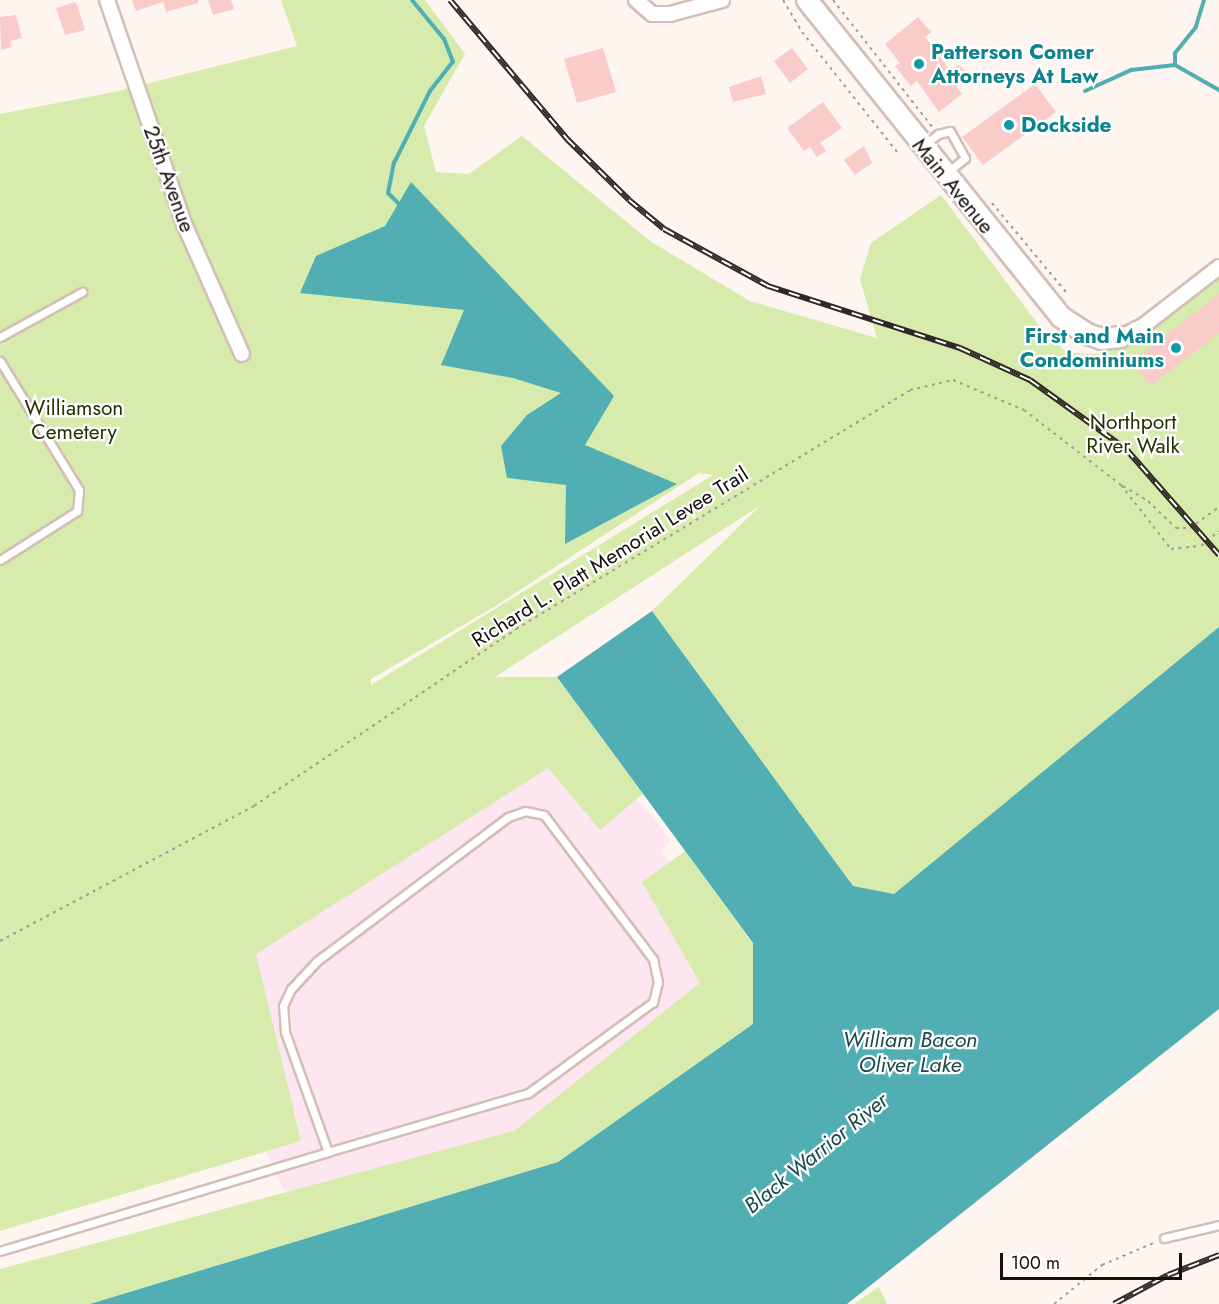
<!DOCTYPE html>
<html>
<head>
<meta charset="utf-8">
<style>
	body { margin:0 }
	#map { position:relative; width:1219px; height:1304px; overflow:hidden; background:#fef5f1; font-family:Jost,sans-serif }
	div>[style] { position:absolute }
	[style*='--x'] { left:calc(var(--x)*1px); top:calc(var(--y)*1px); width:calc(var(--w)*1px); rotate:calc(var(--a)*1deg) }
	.industrial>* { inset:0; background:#fee6f0 }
	.green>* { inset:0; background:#d7ebac }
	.water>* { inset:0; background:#51aeb3 }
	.stream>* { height:4px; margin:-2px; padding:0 2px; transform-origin:2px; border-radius:2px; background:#51aeb3 }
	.building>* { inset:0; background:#f9cbc9 }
	.path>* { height:2px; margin-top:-1px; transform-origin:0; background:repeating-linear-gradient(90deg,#a59c98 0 3px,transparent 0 7.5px) }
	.roads { filter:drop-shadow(2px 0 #d3bfb5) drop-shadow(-2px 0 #d3bfb5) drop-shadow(0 2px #d3bfb5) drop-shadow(0 -2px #d3bfb5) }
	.lane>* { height:7px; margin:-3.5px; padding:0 3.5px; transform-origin:3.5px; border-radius:3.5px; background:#fff }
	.street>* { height:14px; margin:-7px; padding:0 7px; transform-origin:7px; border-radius:7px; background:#fff }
	.secondary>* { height:20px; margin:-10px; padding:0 10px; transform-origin:10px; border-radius:10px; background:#fff }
	.rail>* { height:6px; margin-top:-3px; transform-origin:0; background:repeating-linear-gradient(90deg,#fff 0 11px,#2f2824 0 22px); box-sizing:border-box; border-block:2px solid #2f2824 }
	.dots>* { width:16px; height:16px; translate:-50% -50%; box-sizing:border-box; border:3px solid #fff; border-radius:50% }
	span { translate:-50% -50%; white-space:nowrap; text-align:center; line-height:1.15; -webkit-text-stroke:4.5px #fff; paint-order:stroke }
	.culture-label { font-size:21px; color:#0d838f; font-weight:700 }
	.left { translate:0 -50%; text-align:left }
	.right { translate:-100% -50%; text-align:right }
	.street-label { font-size:21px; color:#150e0a }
	.park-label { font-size:21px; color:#242f00 }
	.water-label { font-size:22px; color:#1d484a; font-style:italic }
	.scale { position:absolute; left:1000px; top:1253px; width:182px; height:27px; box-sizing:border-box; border:3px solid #150e0a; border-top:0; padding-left:8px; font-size:18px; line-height:21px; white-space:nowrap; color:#150e0a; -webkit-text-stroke:4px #fff; paint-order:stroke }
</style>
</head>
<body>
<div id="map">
	<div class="industrial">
		<i style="clip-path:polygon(554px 711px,605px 771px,649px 812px,670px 840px,662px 851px,670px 865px,742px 970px,556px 1171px,298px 1221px,176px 954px)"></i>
	</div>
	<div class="green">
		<i style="clip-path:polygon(evenodd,281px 0,425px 0,465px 54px,424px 126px,436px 172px,469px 174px,522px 136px,650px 241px,750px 301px,877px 338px,860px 279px,871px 243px,941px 195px,1040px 327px,1067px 353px,1100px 354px,1157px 320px,1219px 272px,1219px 627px,895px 894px,853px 886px,652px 611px,761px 505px,495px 677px,557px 677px,643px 794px,600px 830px,548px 768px,256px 954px,301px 1141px,0 1231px,0 114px,114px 92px,297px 46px,281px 0,699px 473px,713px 475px,371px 685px,371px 679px,494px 607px,699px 473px)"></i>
		<i style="clip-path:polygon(685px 851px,753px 944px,753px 1024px,558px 1162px,90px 1304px,0 1304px,0 1269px,514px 1131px,700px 983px,642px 882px)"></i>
		<i style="clip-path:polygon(879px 1287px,887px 1304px,854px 1304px)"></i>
	</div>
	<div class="water">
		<i style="clip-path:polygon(411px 182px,614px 396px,585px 445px,677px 484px,565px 544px,566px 485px,507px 478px,501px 446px,527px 415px,561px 393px,513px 378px,441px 365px,464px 310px,300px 293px,316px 256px,385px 226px)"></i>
		<i style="clip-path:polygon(652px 611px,853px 886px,894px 894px,1219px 627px,1219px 1009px,847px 1304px,90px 1304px,558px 1162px,753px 1024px,753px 943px,557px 677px)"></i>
	</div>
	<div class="stream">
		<i style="--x:1204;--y:0;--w:28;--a:107"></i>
		<i style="--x:1196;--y:27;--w:33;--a:129"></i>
		<i style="--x:1175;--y:53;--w:12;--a:90"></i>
		<i style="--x:1175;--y:65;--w:51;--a:29.6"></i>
		<i style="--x:1085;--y:91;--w:51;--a:-24.5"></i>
		<i style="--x:1131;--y:70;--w:44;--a:-6.5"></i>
		<i style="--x:401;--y:206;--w:18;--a:-135"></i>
		<i style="--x:388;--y:193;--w:31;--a:-79"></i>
		<i style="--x:394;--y:163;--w:80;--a:-63.4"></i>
		<i style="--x:430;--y:91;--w:37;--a:-52"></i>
		<i style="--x:453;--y:62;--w:25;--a:-111"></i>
		<i style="--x:444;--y:39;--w:50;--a:-129.4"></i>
	</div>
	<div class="building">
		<i style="clip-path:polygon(132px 0,163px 0,163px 2px,136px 11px)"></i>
		<i style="clip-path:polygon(163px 0,198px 0,198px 3px,166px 12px)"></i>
		<i style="clip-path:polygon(208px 0,231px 0,234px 9px,213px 15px)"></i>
		<i style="clip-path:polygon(76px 2px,85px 30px,65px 35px,56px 8px)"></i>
		<i style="clip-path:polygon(16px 15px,22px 38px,10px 41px,12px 47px,1px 50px,0 17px)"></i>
		<i style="clip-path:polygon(918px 17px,931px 32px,925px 37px,949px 69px,960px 65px,969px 76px,956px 86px,962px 94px,939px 112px,917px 81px,911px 86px,895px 66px,900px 63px,885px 44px)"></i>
		<i style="clip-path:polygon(603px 48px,616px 92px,577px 103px,564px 59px)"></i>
		<i style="clip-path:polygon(792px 48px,808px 69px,790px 83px,774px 61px)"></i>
		<i style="clip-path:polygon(761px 76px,766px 94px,733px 102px,729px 87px)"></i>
		<i style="clip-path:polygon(1035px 84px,1056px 112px,983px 165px,962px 137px)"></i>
		<i style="clip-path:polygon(823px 102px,842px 128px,820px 143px,826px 151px,817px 157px,810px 147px,804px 151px,787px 128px)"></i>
		<i style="clip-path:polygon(864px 146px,872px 163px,855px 175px,844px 160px)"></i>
		<i style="clip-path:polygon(1219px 294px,1219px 333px,1151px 386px,1132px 362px)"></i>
	</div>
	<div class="path">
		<i style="--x:783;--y:0;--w:37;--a:59"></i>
		<i style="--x:802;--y:32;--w:153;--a:51.6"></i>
		<i style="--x:833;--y:0;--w:162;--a:52"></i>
		<i style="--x:992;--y:203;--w:116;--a:50.3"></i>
		<i style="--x:1123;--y:486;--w:29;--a:31"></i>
		<i style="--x:1148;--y:501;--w:39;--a:44"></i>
		<i style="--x:1176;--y:528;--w:14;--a:0"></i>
		<i style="--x:1190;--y:528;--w:36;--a:-36"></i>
		<i style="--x:0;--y:941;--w:288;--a:-28"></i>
		<i style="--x:254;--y:806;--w:316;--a:-34"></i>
		<i style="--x:516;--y:629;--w:461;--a:-31.2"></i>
		<i style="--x:910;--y:390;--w:44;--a:-13.1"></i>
		<i style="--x:953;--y:380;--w:77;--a:22.9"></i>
		<i style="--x:1024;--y:410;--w:123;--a:37.7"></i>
		<i style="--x:1121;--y:485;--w:81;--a:52"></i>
		<i style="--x:1171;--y:549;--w:30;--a:-6"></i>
		<i style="--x:1201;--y:546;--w:23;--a:-40"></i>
		<i style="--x:1054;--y:1304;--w:62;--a:-39.1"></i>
		<i style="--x:1102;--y:1265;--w:59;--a:-23.1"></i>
	</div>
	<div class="roads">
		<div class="lane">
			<i style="--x:924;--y:145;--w:18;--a:-38"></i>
			<i style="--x:938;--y:134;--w:12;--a:-14"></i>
			<i style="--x:950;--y:131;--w:31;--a:61"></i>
			<i style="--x:965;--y:158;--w:22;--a:141"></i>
			<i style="--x:0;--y:337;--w:94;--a:-28.8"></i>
			<i style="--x:0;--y:361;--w:151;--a:58.5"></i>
			<i style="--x:79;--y:490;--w:21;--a:95"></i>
			<i style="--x:77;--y:511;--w:91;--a:147.5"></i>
			<i style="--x:525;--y:811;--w:19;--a:12"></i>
			<i style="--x:544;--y:815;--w:181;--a:52.9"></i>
			<i style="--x:653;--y:959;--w:24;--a:78"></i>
			<i style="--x:658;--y:982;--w:21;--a:104"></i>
			<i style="--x:653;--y:1002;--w:155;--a:143.9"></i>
			<i style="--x:528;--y:1093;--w:209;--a:163.6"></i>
			<i style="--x:328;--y:1152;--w:127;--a:-109.7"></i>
			<i style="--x:285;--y:1032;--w:26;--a:-94"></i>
			<i style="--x:283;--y:1006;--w:19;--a:-65"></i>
			<i style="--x:291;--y:989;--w:38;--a:-47"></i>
			<i style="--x:317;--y:961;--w:239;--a:-37"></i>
			<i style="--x:508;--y:817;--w:18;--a:-19"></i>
			<i style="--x:1164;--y:1238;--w:57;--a:-13.3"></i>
			<i style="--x:0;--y:1251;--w:343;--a:-16.8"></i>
		</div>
		<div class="street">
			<i style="--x:107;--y:0;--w:239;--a:71"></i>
			<i style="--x:185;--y:226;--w:140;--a:66"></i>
			<i style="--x:636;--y:0;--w:21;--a:41"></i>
			<i style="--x:652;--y:14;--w:18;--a:0"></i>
			<i style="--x:670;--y:14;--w:54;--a:-15.1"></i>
			<i style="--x:1121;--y:337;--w:25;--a:-27"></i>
			<i style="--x:1143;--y:326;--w:96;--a:-37.8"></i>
		</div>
		<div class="secondary">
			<i style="--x:807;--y:0;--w:406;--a:51.3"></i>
			<i style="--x:1061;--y:317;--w:31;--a:33"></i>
			<i style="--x:1087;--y:334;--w:16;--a:18"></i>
			<i style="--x:1102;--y:339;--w:19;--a:-6"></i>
		</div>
	</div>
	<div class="rail">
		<i style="--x:450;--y:0;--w:182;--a:49.9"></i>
		<i style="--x:567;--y:139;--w:87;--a:44.5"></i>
		<i style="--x:629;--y:200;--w:45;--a:39.6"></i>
		<i style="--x:664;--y:229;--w:119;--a:28.7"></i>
		<i style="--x:768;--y:286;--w:202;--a:17.9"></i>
		<i style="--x:960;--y:348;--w:77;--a:24.6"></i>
		<i style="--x:1030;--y:380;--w:118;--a:35.7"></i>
		<i style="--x:1126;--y:449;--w:141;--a:48.7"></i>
		<i style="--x:1114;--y:1304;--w:61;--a:-28.2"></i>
		<i style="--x:1168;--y:1275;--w:55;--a:-21.4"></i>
	</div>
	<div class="dots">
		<i style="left:919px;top:64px;background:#0f9aa8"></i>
		<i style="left:1009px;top:125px;background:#0f9aa8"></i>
		<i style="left:1176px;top:348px;background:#0f9aa8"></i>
	</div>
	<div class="culture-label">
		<span class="left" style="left:931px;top:64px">Patterson Comer<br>Attorneys At Law</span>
		<span class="left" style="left:1021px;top:125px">Dockside</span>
		<span class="right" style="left:1164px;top:348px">First and Main<br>Condominiums</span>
	</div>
	<div class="street-label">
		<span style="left:169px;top:179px;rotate:70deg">25th Avenue</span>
		<span style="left:953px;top:186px;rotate:51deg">Main Avenue</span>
		<span style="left:610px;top:557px;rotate:-32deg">Richard L. Platt Memorial Levee Trail</span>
	</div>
	<div class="park-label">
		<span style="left:74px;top:420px">Williamson<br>Cemetery</span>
		<span style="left:1133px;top:434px">Northport<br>River Walk</span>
	</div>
	<div class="water-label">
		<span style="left:910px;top:1052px">William Bacon<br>Oliver Lake</span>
		<span style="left:816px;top:1153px;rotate:-39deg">Black Warrior River</span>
	</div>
	<div class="scale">100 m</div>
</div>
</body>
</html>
